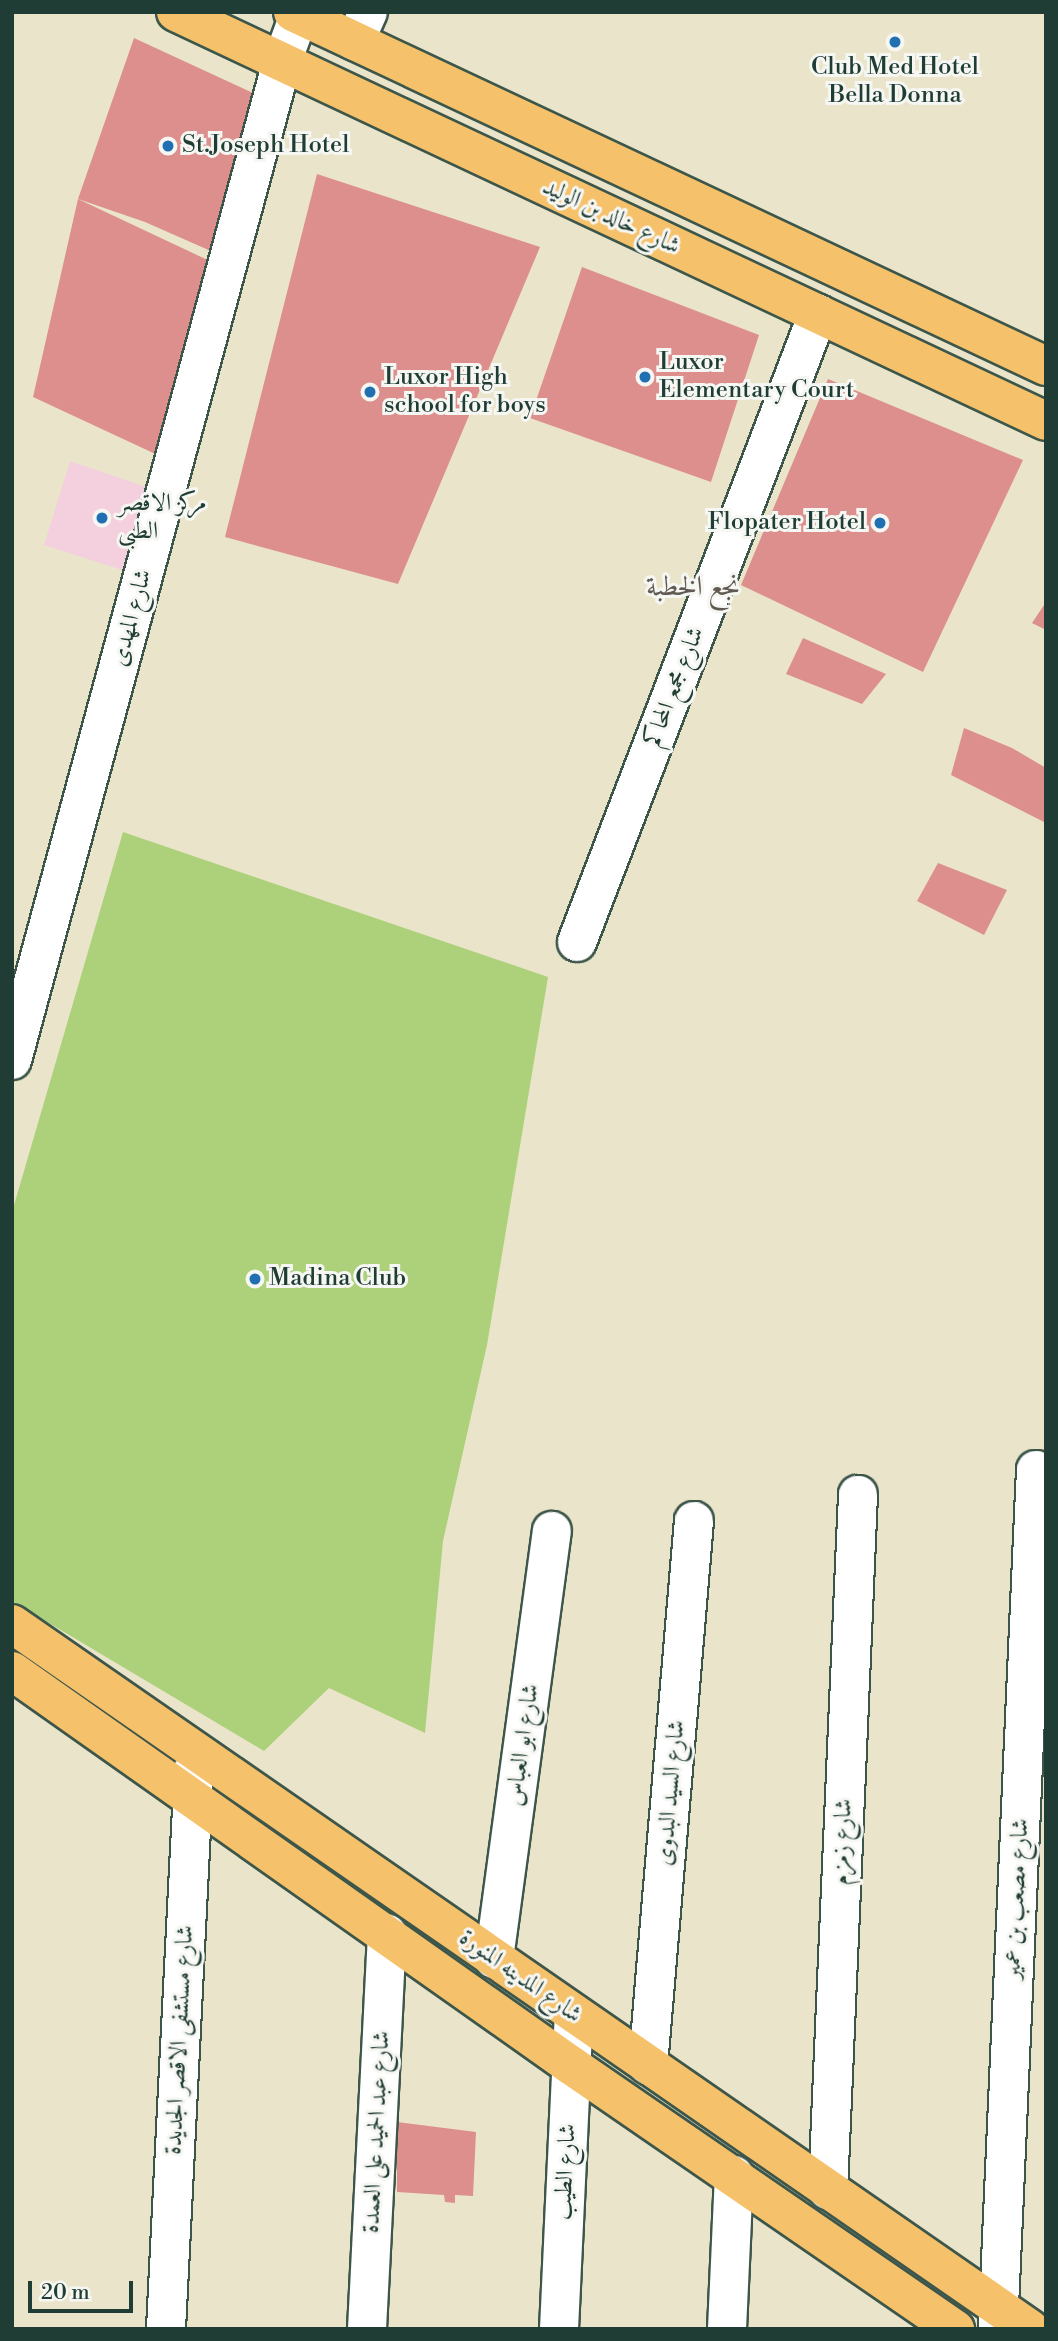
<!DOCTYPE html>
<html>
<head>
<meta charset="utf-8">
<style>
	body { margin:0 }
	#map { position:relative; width:1058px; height:2341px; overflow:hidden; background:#eae5ca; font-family:"Libre Bodoni",Amiri,serif }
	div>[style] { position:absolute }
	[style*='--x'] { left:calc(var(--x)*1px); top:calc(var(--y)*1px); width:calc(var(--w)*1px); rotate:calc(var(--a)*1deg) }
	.built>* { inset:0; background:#f4cfde }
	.green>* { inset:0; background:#add17a }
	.building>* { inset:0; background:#dc8f8c }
	.roads { filter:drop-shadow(2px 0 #3d564a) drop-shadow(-2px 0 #3d564a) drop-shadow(0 2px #3d564a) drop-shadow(0 -2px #3d564a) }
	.minor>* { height:38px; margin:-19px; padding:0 19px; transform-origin:19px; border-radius:19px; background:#fff }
	.major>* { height:38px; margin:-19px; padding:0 19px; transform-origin:19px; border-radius:19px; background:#f6c16b }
	.dots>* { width:19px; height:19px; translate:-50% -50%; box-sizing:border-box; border:4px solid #f6f6f2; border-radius:50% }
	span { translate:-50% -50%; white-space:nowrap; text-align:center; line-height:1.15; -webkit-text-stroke:6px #f6f6f2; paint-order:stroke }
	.poi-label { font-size:24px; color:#1f3d34 }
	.left { translate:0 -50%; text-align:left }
	.right { translate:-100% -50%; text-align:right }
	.street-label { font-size:24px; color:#1f3d34 }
	.quarter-label { font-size:28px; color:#615a53 }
	.frame { position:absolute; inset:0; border:14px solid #1f3d34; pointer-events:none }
	.scale { position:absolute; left:28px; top:2281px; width:105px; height:32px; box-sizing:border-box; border:4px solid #1f3d34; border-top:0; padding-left:9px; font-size:21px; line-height:24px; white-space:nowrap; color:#1f3d34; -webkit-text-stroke:5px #f6f6f2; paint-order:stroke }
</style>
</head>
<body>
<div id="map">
	<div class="built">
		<i style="clip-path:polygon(70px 461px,158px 491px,138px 575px,44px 545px)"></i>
	</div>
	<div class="green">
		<i style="clip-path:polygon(123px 832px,548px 977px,487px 1345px,443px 1541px,425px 1733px,329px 1688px,264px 1751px,12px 1601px,12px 1212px)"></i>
	</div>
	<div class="building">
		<i style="clip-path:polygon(134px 38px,253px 93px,213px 252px,145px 222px,78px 199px)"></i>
		<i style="clip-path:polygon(317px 174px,540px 247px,398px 584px,225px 537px)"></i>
		<i style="clip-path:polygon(78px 199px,214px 263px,164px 458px,33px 397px)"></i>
		<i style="clip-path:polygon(582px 267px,759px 335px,711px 482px,530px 418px)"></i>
		<i style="clip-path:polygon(828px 379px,1023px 460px,923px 672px,741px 585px)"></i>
		<i style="clip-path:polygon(1046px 602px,1046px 630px,1032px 623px)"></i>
		<i style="clip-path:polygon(803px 638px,886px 674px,862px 704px,786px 674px)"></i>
		<i style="clip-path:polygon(964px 728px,1012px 748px,1046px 768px,1046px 823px,951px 775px)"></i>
		<i style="clip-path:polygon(938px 863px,1007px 890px,984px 935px,917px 901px)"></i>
		<i style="clip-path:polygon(397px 2122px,476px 2132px,473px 2196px,455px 2195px,455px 2203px,445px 2202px,444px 2195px,397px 2192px)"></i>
	</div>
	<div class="roads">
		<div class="minor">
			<i style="--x:355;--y:41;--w:32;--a:-66"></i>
			<i style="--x:577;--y:942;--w:673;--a:-69.01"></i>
			<i style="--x:12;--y:1060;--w:1034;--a:-74.86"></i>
			<i style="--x:282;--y:62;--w:50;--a:-70.1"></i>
			<i style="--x:494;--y:1959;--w:432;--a:-82.3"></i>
			<i style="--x:648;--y:2065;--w:546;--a:-85.17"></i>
			<i style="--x:828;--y:2190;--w:696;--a:-87.53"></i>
			<i style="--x:166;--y:2329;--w:562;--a:-87.14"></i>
			<i style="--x:367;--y:2329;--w:396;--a:-87.1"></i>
			<i style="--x:559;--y:2329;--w:314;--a:-87.3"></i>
			<i style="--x:727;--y:2329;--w:154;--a:-87.4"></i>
			<i style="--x:998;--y:2329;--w:860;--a:-87.47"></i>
		</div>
		<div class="major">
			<i style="--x:176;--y:12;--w:961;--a:25.18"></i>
			<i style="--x:293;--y:12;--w:832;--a:25.18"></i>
			<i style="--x:12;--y:1624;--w:1238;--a:34.7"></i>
			<i style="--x:12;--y:1671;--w:685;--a:35.2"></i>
			<i style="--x:572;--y:2066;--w:465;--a:34.5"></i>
		</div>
	</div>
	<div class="dots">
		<i style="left:895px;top:42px;background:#1f6fb2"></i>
		<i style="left:168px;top:146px;background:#1f6fb2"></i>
		<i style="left:645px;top:377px;background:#1f6fb2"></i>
		<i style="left:370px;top:392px;background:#1f6fb2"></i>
		<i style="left:102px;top:518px;background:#1f6fb2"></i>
		<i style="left:880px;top:523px;background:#1f6fb2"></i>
		<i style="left:255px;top:1279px;background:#1f6fb2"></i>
	</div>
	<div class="poi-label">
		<span style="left:895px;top:82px">Club Med Hotel<br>Bella Donna</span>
		<span class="left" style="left:182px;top:146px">St.Joseph Hotel</span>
		<span class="left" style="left:659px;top:377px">Luxor<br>Elementary Court</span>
		<span class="left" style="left:384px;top:392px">Luxor High<br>school for boys</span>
		<span class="left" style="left:118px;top:518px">مركز الاقصر<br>الطبى</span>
		<span class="right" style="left:866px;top:523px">Flopater Hotel</span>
		<span class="left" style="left:269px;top:1279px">Madina Club</span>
	</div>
	<div class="street-label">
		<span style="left:611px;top:217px;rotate:25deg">شارع خالد بن الوليد</span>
		<span style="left:132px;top:618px;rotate:-75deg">شارع المهدى</span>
		<span style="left:675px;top:687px;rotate:-69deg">شارع مجمع المحاكم</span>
		<span style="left:523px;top:1745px;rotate:-82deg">شارع ابو العباس</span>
		<span style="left:671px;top:1793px;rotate:-85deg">شارع السيد البدوى</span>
		<span style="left:843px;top:1842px;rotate:-88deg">شارع زمزم</span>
		<span style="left:1017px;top:1899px;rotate:-87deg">شارع مصعب بن عمير</span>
		<span style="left:520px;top:1977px;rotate:35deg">شارع المدينه المنورة</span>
		<span style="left:180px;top:2040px;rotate:-87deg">شارع مستشفى الاقصر الجديدة</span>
		<span style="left:377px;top:2132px;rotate:-87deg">شارع عبد الحميد على العمدة</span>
		<span style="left:566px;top:2172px;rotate:-87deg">شارع الطيب</span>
	</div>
	<div class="quarter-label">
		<span style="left:693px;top:587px">نجع الخطبة</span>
	</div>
	<div class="frame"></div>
	<div class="scale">20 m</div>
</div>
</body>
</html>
